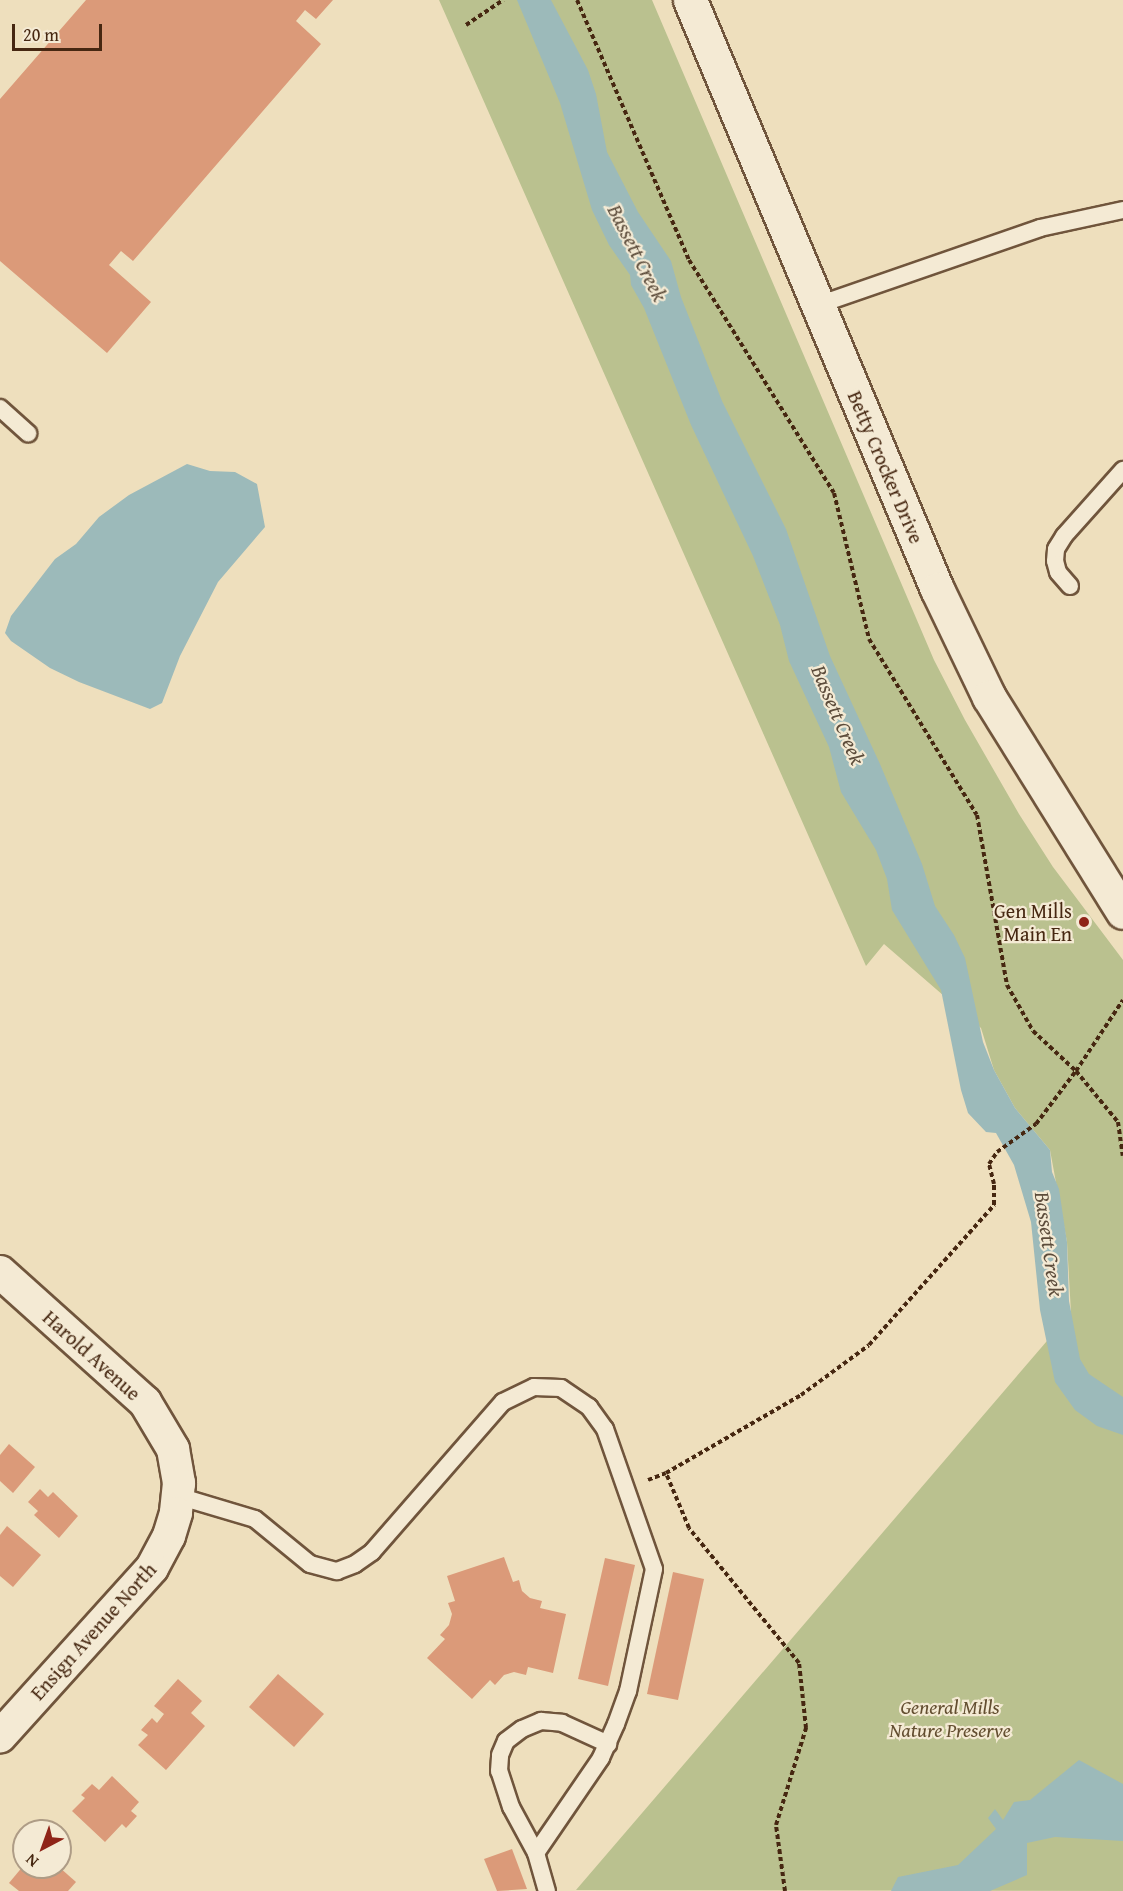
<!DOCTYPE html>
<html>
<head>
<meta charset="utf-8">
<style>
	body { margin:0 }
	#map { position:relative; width:1123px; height:1891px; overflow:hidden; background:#eedfbd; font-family:"Gentium Book Plus",serif }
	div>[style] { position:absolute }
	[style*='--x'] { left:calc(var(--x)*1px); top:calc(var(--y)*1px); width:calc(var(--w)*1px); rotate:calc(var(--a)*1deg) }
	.green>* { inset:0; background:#bac18f }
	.water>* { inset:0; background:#9cbaba }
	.building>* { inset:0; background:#db9a79 }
	.path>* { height:4px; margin-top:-2px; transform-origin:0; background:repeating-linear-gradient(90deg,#462711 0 4.5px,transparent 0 7.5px) }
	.roads { filter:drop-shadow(2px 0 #70553c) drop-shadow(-2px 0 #70553c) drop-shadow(0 2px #70553c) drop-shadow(0 -2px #70553c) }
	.service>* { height:16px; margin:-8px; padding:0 8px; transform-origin:8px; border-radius:8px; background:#f4ead4 }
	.minor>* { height:32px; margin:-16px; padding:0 16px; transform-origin:16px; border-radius:16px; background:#f4ead4 }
	.tertiary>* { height:33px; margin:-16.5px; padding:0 16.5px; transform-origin:16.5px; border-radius:16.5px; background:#f4ead4 }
	.dots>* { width:16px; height:16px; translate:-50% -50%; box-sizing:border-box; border:3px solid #f4ead4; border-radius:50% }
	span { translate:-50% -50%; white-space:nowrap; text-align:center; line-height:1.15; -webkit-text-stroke:4.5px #f4ead4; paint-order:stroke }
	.street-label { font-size:20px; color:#462711 }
	.poi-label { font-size:20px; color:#462711 }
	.right { translate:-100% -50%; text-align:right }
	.park-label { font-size:20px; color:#634e30; font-style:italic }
	.water-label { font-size:21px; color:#5c4c3b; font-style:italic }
	.north { position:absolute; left:12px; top:1819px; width:60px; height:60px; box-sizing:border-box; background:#f4ead4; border:2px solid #ae9c86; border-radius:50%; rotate:221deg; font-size:16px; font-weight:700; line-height:24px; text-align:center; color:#462711 }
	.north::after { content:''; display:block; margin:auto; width:21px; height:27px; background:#8f2418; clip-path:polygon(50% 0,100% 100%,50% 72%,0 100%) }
	.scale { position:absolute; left:12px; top:24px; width:90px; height:27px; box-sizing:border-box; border:3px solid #462711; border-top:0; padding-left:8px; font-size:18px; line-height:21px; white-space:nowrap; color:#462711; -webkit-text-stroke:4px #f4ead4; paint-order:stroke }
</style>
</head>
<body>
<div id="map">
	<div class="green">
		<i style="clip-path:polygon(439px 0,652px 0,934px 660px,965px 720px,1019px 814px,1053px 867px,1123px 960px,1123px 1891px,576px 1890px,1071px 1313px,1067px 1242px,1050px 1150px,1015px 1108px,994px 1070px,981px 1028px,884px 944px,866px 966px)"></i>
	</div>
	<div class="water">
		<i style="clip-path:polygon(517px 0,551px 0,588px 70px,596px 94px,607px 152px,638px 212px,671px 261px,681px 297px,722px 401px,786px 529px,830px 656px,880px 764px,922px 864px,935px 906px,954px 935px,965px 958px,983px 1042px,994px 1070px,1015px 1108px,1050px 1150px,1052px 1172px,1059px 1189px,1067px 1242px,1069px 1301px,1080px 1359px,1089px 1374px,1123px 1397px,1123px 1435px,1097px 1426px,1075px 1410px,1055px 1382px,1040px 1310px,1031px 1222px,1014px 1165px,996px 1133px,986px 1132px,968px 1113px,961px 1090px,941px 990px,892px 910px,887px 879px,876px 850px,841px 792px,829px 747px,789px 661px,780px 625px,753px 556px,691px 425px,644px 308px,631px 285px,630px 275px,609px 245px,592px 210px,560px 103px)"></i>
		<i style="clip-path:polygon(187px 464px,210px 471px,235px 472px,257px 484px,265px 527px,218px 582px,180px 656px,162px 703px,150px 709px,79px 682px,50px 668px,11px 641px,5px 633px,11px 616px,55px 559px,76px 544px,99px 517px,129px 495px)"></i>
		<i style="clip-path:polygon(1079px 1760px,1123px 1784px,1123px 1841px,1055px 1837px,1027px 1843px,1027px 1875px,990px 1891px,891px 1891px,898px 1877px,958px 1865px,996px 1829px,988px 1818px,995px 1809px,1003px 1820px,1014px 1802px,1030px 1800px)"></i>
	</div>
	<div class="building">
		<i style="clip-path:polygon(86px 0,333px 0,316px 19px,305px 10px,296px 21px,321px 44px,133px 261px,121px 251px,109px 265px,151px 302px,107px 353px,0 261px,0 99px)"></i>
		<i style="clip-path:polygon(9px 1444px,35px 1467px,13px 1493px,0 1481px,0 1455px)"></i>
		<i style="clip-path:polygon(40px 1489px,48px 1497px,53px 1492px,78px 1516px,59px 1538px,34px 1515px,38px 1511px,28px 1502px)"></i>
		<i style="clip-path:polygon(7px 1526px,41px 1555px,13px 1587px,0 1576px,0 1535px)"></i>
		<i style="clip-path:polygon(504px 1557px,513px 1582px,519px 1580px,522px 1591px,530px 1598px,542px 1601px,540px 1608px,566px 1614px,553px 1673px,528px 1667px,526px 1675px,514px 1672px,504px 1675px,495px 1685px,490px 1680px,472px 1699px,427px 1658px,445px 1639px,440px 1635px,449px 1625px,452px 1614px,448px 1603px,455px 1601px,447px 1576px)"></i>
		<i style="clip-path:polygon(605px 1558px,635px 1565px,608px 1686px,578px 1679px)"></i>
		<i style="clip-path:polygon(673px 1572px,704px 1579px,678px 1700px,647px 1694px)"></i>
		<i style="clip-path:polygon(278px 1674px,324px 1714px,294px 1747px,249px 1707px)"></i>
		<i style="clip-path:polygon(178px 1679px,202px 1701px,191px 1713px,205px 1726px,166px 1770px,138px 1745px,148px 1735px,141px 1730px,152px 1718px,157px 1723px,164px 1714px,154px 1706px)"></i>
		<i style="clip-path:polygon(112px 1776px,139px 1802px,131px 1811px,137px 1816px,126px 1828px,122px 1824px,105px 1842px,72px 1811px,85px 1798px,81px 1795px,92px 1784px,99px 1790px)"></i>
		<i style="clip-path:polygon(512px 1849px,527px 1889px,497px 1891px,484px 1859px)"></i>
		<i style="clip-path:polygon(24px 1865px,59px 1867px,76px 1882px,68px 1891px,19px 1891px,9px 1883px)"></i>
	</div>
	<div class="path">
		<i style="--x:577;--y:0;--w:283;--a:66.7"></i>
		<i style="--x:689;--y:260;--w:274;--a:58.1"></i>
		<i style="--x:834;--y:493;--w:150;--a:76.5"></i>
		<i style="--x:869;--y:639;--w:206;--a:58.5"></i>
		<i style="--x:977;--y:815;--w:173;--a:80"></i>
		<i style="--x:1007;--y:985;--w:53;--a:60.5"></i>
		<i style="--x:1033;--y:1031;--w:59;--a:42.9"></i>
		<i style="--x:1076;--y:1071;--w:66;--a:50.5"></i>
		<i style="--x:1118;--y:1122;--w:34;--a:82"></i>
		<i style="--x:466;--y:25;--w:45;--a:-34"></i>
		<i style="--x:648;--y:1480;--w:19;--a:-21"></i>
		<i style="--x:785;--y:1891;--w:67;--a:-97.8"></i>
		<i style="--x:776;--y:1825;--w:102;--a:-72.8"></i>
		<i style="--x:806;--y:1728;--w:65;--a:-96.1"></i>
		<i style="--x:799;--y:1663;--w:174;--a:-129.2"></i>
		<i style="--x:689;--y:1528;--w:60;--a:-112.7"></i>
		<i style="--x:666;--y:1473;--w:156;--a:-30"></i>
		<i style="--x:801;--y:1395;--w:84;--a:-36.3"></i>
		<i style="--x:869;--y:1345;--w:188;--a:-48.2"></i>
		<i style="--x:994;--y:1205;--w:21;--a:-90"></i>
		<i style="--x:994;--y:1184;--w:21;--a:-104"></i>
		<i style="--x:989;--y:1164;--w:14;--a:-56"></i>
		<i style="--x:997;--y:1152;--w:48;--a:-35.7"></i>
		<i style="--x:1036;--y:1124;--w:66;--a:-53"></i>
		<i style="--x:1076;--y:1071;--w:85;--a:-56.5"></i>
	</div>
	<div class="roads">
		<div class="service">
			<i style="--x:818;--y:305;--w:235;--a:-19.1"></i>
			<i style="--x:1040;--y:228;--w:85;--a:-12.2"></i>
			<i style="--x:0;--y:408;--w:38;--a:42"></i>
			<i style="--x:1070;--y:586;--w:18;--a:-131"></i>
			<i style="--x:1058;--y:572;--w:11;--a:-105"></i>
			<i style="--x:1055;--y:561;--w:12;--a:-85"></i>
			<i style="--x:1056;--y:549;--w:15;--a:-58"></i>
			<i style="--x:1064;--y:536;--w:89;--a:-48.2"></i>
			<i style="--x:178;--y:1496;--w:80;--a:16.6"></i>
			<i style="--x:255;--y:1519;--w:71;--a:39.3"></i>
			<i style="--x:310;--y:1564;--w:28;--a:15"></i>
			<i style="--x:337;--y:1571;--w:19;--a:-21"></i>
			<i style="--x:355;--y:1564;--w:21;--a:-35"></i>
			<i style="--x:372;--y:1552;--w:199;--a:-48.9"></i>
			<i style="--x:503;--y:1402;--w:34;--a:-26"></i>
			<i style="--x:534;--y:1387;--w:27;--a:2"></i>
			<i style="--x:561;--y:1388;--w:34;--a:34"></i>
			<i style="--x:589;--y:1407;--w:27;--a:54"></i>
			<i style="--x:605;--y:1429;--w:148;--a:70.7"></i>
			<i style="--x:654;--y:1569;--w:125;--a:102"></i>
			<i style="--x:628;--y:1691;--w:35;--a:110"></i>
			<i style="--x:616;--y:1724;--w:37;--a:114"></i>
			<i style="--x:601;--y:1758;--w:115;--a:124.4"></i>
			<i style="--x:536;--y:1853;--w:40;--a:74"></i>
			<i style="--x:536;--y:1853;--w:52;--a:-118.5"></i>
			<i style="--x:511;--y:1807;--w:38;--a:-108"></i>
			<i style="--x:499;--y:1771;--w:16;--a:-86"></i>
			<i style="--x:500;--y:1755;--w:15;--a:-67"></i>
			<i style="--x:506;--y:1741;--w:20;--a:-37"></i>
			<i style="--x:522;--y:1729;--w:21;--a:-23"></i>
			<i style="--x:541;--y:1721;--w:21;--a:5"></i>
			<i style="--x:562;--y:1723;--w:51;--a:24.5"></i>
		</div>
		<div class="minor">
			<i style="--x:0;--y:1272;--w:195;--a:41.9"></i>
			<i style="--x:145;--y:1402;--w:55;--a:59.2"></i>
			<i style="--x:173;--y:1449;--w:35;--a:80"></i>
			<i style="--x:179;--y:1483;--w:30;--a:96"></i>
			<i style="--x:176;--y:1513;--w:24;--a:107"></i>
			<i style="--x:169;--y:1536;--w:36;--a:118"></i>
			<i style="--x:152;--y:1568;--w:227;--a:132.1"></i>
		</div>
		<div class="tertiary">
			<i style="--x:690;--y:0;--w:639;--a:67.25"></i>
			<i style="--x:937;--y:589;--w:120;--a:64.3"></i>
			<i style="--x:989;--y:697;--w:253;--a:58.1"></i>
		</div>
	</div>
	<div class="dots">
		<i style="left:1084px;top:922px;background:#8f2418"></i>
	</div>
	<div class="street-label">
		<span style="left:886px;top:467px;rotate:67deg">Betty Crocker Drive</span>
		<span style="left:92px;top:1355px;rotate:42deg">Harold Avenue</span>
		<span style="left:93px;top:1631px;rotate:-48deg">Ensign Avenue North</span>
	</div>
	<div class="poi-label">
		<span class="right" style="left:1072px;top:922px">Gen Mills<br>Main En</span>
	</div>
	<div class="park-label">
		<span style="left:950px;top:1718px">General Mills<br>Nature Preserve</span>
	</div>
	<div class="water-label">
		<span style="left:637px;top:253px;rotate:63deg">Bassett Creek</span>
		<span style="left:838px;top:715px;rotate:67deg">Bassett Creek</span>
		<span style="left:1049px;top:1244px;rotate:82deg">Bassett Creek</span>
	</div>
	<div class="north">N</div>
	<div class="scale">20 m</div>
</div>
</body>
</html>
